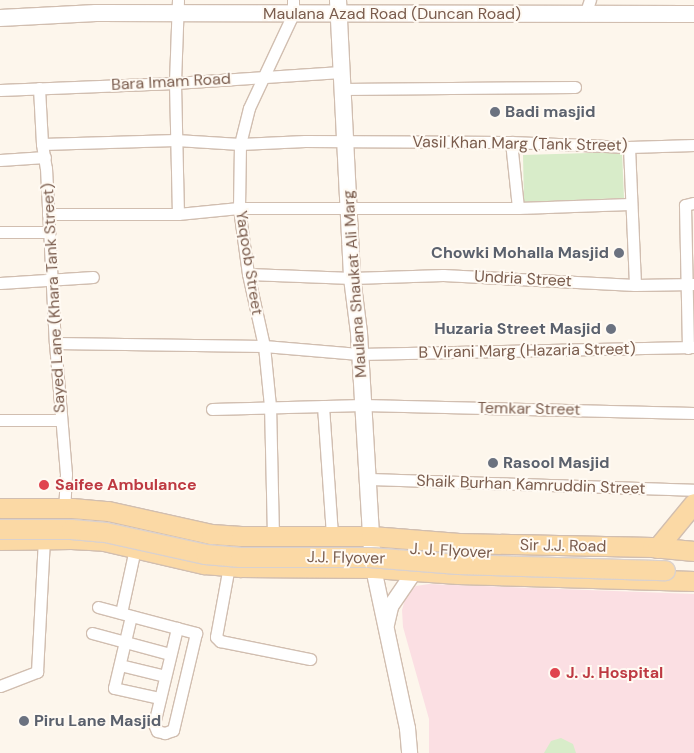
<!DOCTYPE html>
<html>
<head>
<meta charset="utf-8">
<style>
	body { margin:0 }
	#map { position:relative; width:694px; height:753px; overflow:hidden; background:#fdf6ec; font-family:"DM Sans",sans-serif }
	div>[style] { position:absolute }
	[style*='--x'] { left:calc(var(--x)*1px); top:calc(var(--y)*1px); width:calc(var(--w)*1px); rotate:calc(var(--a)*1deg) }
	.medical>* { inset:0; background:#fbdfe3 }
	.green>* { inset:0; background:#d8ecc9 }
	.roads { filter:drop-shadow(1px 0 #d1beb0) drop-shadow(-1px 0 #d1beb0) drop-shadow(0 1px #d1beb0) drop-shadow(0 -1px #d1beb0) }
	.minor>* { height:11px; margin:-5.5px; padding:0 5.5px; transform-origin:5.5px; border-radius:5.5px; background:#fff }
	.tertiary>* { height:15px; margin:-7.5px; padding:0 7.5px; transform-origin:7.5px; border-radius:7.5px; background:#fff }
	.secondary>* { height:16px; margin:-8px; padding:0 8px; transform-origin:8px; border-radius:8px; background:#fff }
	.primary>* { height:19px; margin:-9.5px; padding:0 9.5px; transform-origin:9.5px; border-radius:9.5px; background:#fbd9a5 }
	.bridges { filter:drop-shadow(1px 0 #dad1cd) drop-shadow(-1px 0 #dad1cd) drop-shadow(0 1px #dad1cd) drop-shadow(0 -1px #dad1cd) }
	.primary-bridge>* { height:19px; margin:-9.5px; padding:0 9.5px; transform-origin:9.5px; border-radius:9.5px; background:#fbd9a5 }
	.dots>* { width:14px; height:14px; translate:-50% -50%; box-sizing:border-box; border:2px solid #fffaf3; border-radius:50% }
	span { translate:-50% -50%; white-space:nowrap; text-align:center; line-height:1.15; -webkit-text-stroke:4px #fffaf3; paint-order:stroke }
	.street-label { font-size:16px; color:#7a5c4d }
	.worship-label { font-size:16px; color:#5b616d; font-weight:700 }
	.left { translate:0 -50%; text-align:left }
	.right { translate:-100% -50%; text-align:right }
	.health-label { font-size:16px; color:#be3a42; font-weight:700 }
</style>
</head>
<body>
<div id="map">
	<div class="medical">
		<i style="clip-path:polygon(429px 584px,694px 594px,694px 753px,429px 753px,429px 719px,403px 627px,402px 610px,406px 596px,416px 586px)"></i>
	</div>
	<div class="green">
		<i style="clip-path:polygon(622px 152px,624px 198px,524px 202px,523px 155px)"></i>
		<i style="clip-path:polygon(561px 738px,573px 744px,576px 753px,544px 753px,551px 741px)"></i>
	</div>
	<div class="roads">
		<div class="minor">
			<i style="--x:178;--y:0;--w:83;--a:92.1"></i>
			<i style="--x:175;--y:83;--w:131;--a:88.7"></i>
			<i style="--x:585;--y:15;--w:16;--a:-72"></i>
			<i style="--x:39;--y:88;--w:56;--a:86.9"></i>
			<i style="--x:42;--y:144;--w:24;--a:81"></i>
			<i style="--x:46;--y:168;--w:175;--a:87.1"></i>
			<i style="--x:55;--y:343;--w:131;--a:85.2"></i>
			<i style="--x:66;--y:474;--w:34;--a:93"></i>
			<i style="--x:342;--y:89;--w:233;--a:-0.5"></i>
			<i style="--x:0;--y:90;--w:175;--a:-2.3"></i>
			<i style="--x:175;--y:83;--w:166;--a:-3.8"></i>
			<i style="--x:511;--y:142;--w:66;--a:83.9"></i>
			<i style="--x:42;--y:144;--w:134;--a:-1.7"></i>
			<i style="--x:176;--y:140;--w:64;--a:3.6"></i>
			<i style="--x:240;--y:144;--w:65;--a:-2.6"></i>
			<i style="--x:305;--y:141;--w:206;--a:0.3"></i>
			<i style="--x:511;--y:142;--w:118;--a:2.4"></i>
			<i style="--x:629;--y:147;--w:65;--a:-1.8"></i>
			<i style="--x:629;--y:147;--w:138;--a:87.5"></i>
			<i style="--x:0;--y:160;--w:45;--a:-3.8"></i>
			<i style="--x:48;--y:214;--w:130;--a:0"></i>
			<i style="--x:178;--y:214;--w:61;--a:-5.6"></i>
			<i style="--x:239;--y:208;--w:279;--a:0"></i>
			<i style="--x:518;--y:208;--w:112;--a:-2"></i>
			<i style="--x:0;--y:232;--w:49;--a:0"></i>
			<i style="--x:248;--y:274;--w:104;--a:2.2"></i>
			<i style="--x:352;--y:278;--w:91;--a:-1.9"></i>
			<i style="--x:443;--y:275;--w:192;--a:3"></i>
			<i style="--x:635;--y:285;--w:59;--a:-1"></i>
			<i style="--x:0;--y:283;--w:93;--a:-3.7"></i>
			<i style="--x:55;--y:343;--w:209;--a:0.8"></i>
			<i style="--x:264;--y:346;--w:95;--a:4.8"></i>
			<i style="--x:359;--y:354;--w:335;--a:-1.2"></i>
			<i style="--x:688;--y:348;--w:143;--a:-91.2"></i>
			<i style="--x:685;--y:205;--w:9;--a:-13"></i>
			<i style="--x:323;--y:406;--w:130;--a:86"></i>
			<i style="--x:212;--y:409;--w:151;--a:-1.5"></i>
			<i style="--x:363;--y:405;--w:331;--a:1.4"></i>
			<i style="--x:0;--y:420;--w:61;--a:0"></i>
			<i style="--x:368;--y:479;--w:326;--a:1.9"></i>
			<i style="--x:273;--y:536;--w:130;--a:-91.3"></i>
			<i style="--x:270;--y:406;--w:60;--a:-95.7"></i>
			<i style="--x:264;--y:346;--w:74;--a:-102.5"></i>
			<i style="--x:248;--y:274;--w:67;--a:-97.8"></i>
			<i style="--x:239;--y:208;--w:64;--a:-89.1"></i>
			<i style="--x:240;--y:144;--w:37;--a:-76"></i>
			<i style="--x:249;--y:108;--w:104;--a:-64.9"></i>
			<i style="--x:293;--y:14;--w:14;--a:-90"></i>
			<i style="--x:229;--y:566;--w:72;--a:100.4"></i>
			<i style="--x:216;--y:637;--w:6;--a:45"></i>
			<i style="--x:220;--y:641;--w:92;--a:11.3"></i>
			<i style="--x:98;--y:607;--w:82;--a:14.9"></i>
			<i style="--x:177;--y:628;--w:20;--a:15"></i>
			<i style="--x:196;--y:633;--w:100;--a:103.3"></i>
			<i style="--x:173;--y:730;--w:9;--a:159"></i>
			<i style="--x:165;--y:733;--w:8;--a:-166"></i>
			<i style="--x:157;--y:731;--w:8;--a:-113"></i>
			<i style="--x:154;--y:724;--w:99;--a:-76.5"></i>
			<i style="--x:121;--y:613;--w:66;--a:-77.7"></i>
			<i style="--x:131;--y:616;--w:74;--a:103.3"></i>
			<i style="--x:114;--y:688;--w:47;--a:12.3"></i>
			<i style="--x:92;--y:633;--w:81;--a:15.1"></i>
			<i style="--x:120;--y:665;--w:46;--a:13.7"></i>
			<i style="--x:0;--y:686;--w:40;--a:-21"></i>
			<i style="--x:37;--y:672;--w:132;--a:-87"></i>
		</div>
		<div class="tertiary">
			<i style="--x:373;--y:568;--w:164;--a:78"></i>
			<i style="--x:407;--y:728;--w:25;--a:85"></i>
			<i style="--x:386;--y:624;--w:18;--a:-77"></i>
			<i style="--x:390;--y:606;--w:42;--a:-55.6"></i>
		</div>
		<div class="secondary">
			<i style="--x:338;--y:0;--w:278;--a:87.1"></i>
			<i style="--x:352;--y:278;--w:55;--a:82.7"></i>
			<i style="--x:359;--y:333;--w:235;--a:86.6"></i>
			<i style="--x:0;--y:18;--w:96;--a:-3"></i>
			<i style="--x:96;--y:13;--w:598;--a:0.1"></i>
		</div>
		<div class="primary">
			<i style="--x:0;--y:508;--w:72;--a:0"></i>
			<i style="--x:72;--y:508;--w:36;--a:5"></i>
			<i style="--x:108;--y:511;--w:106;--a:12.6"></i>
			<i style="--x:211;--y:534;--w:30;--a:4"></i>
			<i style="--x:241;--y:536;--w:130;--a:0"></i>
			<i style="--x:371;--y:536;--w:88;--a:4.5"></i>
			<i style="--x:459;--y:543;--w:193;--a:1.2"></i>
			<i style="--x:652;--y:547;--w:42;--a:5.4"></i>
			<i style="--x:0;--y:540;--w:71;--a:-0.8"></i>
			<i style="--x:71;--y:539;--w:33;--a:3"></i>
			<i style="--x:104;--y:541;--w:103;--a:13"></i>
			<i style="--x:204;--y:564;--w:36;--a:5"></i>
			<i style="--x:240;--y:567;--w:133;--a:0.4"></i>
			<i style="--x:373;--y:568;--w:85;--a:4"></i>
			<i style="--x:458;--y:574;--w:236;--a:1.7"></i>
			<i style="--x:657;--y:548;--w:58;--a:-50.6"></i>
		</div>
	</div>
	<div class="bridges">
		<div class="primary-bridge">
			<i style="--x:0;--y:529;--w:71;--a:0"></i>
			<i style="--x:71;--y:529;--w:34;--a:5"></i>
			<i style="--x:105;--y:532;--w:102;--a:12.4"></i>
			<i style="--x:205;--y:554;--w:35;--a:5"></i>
			<i style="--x:240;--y:557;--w:129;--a:0"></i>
			<i style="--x:369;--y:557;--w:89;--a:4.5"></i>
			<i style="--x:458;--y:564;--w:207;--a:1.7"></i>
		</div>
	</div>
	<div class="dots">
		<i style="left:495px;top:112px;background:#6b7280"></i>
		<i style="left:619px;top:253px;background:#6b7280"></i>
		<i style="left:611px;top:329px;background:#6b7280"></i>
		<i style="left:493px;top:463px;background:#6b7280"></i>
		<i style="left:44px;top:485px;background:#e0444e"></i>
		<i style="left:555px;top:673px;background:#e0444e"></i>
		<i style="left:24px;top:721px;background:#6b7280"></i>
	</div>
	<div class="street-label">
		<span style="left:392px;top:14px">Maulana Azad Road (Duncan Road)</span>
		<span style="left:171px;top:82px;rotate:-3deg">Bara Imam Road</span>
		<span style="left:520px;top:144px;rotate:1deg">Vasil Khan Marg (Tank Street)</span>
		<span style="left:249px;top:263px;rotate:81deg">Yaqoob Street</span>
		<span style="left:523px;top:279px;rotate:3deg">Undria Street</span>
		<span style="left:355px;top:284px;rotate:-94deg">Maulana Shaukat Ali Marg</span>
		<span style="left:54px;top:298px;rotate:-93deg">Sayed Lane (Khara Tank Street)</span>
		<span style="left:527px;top:351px;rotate:-1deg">B Virani Marg (Hazaria Street)</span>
		<span style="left:529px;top:409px;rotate:1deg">Temkar Street</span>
		<span style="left:531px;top:485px;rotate:2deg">Shaik Burhan Kamruddin Street</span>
		<span style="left:563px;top:546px;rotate:1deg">Sir J.J. Road</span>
		<span style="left:451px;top:551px;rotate:3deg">J. J. Flyover</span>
		<span style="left:346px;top:558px;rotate:1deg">J.J. Flyover</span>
	</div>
	<div class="worship-label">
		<span class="left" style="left:505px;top:112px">Badi masjid</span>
		<span class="right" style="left:609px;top:253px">Chowki Mohalla Masjid</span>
		<span class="right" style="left:601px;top:329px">Huzaria Street Masjid</span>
		<span class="left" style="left:503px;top:463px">Rasool Masjid</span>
		<span class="left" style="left:34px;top:721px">Piru Lane Masjid</span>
	</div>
	<div class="health-label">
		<span class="left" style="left:55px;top:485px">Saifee Ambulance</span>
		<span class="left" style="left:566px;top:673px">J. J. Hospital</span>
	</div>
</div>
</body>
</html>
